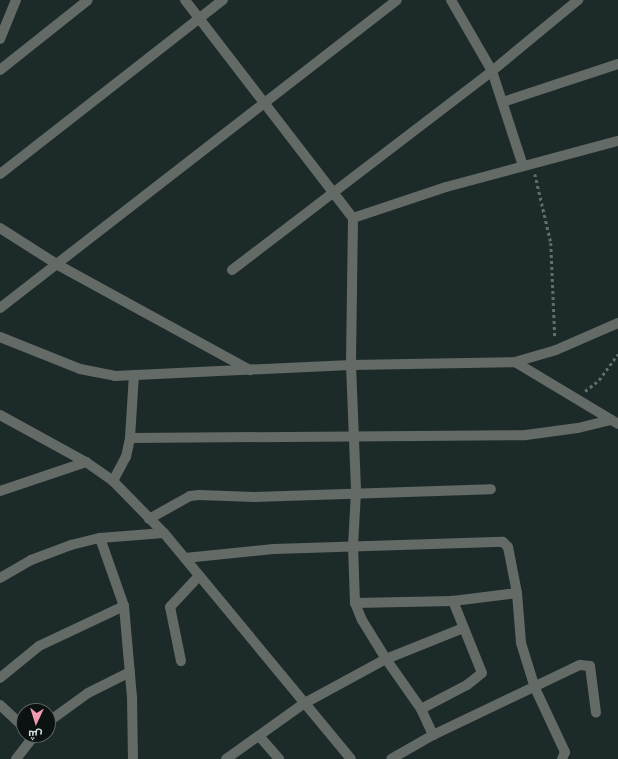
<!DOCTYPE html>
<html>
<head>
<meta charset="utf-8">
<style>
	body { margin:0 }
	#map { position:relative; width:618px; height:759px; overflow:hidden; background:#1c2b2a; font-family:"Varela Round",Cairo,sans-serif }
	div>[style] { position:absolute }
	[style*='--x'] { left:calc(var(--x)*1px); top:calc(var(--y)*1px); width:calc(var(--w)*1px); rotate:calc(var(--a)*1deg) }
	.path>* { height:2.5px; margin-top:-1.25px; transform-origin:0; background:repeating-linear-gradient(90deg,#5f6d6c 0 3px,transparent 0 6px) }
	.minor>* { height:10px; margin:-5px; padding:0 5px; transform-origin:5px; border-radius:5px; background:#646a66 }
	span { translate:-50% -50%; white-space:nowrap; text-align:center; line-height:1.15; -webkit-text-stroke:3px #0b1211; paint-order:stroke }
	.north { position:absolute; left:16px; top:703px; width:40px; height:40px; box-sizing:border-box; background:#0b1211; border:1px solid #5c6463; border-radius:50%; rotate:184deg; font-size:11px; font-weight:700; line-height:16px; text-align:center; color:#d6e0df }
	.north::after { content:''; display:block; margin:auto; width:14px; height:18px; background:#f19ab2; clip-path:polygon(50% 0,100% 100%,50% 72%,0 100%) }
</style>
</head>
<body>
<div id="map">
	<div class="path">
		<i style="--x:535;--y:174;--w:71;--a:76.9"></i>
		<i style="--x:551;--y:243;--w:94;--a:87.6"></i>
		<i style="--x:585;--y:391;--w:18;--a:-38"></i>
		<i style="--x:599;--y:380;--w:32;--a:-54"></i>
	</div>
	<div class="minor">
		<i style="--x:185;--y:0;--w:275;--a:52.4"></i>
		<i style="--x:353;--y:218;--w:147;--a:90.8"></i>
		<i style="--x:351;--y:365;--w:127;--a:87.7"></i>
		<i style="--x:356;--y:492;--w:54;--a:93.2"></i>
		<i style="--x:353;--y:546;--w:57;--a:88"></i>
		<i style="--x:355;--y:603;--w:18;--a:68"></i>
		<i style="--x:362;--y:620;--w:46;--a:58.4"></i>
		<i style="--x:386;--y:659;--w:61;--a:55"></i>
		<i style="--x:421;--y:709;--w:29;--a:65"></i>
		<i style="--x:433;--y:735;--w:48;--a:150.3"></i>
		<i style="--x:451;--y:0;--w:82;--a:60"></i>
		<i style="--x:492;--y:71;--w:100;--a:71.9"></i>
		<i style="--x:0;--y:39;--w:42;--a:-67.7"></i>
		<i style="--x:0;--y:70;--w:112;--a:-38.5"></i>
		<i style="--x:503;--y:102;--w:121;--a:-18.3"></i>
		<i style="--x:0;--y:174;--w:283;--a:-38"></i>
		<i style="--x:353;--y:218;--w:98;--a:-18.4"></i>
		<i style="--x:446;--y:187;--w:178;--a:-15"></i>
		<i style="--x:0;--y:228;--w:69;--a:32.5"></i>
		<i style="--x:58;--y:265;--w:219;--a:28.7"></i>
		<i style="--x:232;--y:270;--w:327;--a:-37.4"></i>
		<i style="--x:492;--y:71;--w:112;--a:-39.5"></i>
		<i style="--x:0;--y:308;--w:502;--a:-37.8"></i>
		<i style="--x:0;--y:337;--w:86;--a:21.8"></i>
		<i style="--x:80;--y:369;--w:36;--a:11"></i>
		<i style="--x:115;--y:376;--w:236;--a:-2.7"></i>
		<i style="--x:351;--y:365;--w:164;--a:-1"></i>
		<i style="--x:515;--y:362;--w:43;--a:-16.3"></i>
		<i style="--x:556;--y:350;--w:68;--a:-23.5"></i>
		<i style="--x:515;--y:362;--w:120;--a:31"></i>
		<i style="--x:0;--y:415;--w:98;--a:28.7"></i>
		<i style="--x:86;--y:462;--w:33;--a:35"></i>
		<i style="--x:113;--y:481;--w:73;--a:45.6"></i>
		<i style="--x:164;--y:533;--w:293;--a:50.4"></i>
		<i style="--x:130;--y:438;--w:63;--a:-86.4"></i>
		<i style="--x:113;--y:481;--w:27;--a:-62"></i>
		<i style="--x:126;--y:457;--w:19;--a:-78"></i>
		<i style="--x:130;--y:438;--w:396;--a:-0.4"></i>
		<i style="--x:526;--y:435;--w:52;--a:-7.7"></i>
		<i style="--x:578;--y:428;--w:34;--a:-14"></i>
		<i style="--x:0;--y:491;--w:91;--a:-18.6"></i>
		<i style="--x:149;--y:519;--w:47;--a:-29.3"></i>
		<i style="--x:190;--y:496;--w:9;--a:-6"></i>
		<i style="--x:199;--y:495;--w:55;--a:2.1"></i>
		<i style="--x:254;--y:497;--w:237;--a:-1.9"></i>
		<i style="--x:100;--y:538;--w:72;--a:70.6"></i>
		<i style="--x:124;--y:606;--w:91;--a:85"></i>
		<i style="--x:132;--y:697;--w:62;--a:89.1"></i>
		<i style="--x:185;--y:558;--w:89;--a:-5.8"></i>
		<i style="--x:274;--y:549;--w:229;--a:-1.8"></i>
		<i style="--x:503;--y:542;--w:7;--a:45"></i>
		<i style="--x:508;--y:547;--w:47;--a:78.9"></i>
		<i style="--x:517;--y:593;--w:50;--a:85.4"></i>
		<i style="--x:521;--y:643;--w:47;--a:72.7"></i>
		<i style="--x:535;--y:688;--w:71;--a:64.9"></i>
		<i style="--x:565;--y:752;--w:8;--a:113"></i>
		<i style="--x:0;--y:578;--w:36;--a:-30"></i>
		<i style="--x:31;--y:560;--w:43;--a:-20.6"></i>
		<i style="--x:71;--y:545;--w:30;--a:-14"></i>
		<i style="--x:100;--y:538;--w:64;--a:-4.5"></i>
		<i style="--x:355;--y:603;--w:98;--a:-1.2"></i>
		<i style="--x:453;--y:601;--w:64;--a:-7.1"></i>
		<i style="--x:181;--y:661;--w:55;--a:-101.5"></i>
		<i style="--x:170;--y:607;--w:41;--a:-47"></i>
		<i style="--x:0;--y:678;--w:50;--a:-39.4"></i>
		<i style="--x:39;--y:646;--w:94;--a:-25.2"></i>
		<i style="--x:0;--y:705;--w:33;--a:43"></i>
		<i style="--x:421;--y:709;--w:52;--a:-27.6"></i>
		<i style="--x:467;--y:685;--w:19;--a:-39"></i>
		<i style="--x:482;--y:673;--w:78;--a:-111.9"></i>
		<i style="--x:48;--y:722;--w:49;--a:-35.9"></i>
		<i style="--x:88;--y:693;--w:47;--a:-26.6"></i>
		<i style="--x:433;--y:735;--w:163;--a:-25.5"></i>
		<i style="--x:580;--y:665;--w:10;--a:6"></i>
		<i style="--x:590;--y:666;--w:47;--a:82.7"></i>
		<i style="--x:260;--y:737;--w:29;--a:49"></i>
		<i style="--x:16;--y:759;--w:31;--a:-52"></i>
		<i style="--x:226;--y:759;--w:95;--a:-35.5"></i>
		<i style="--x:303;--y:704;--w:94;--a:-28.5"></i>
		<i style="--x:386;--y:659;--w:83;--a:-21.9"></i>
	</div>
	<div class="north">ش</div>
</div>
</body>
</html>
